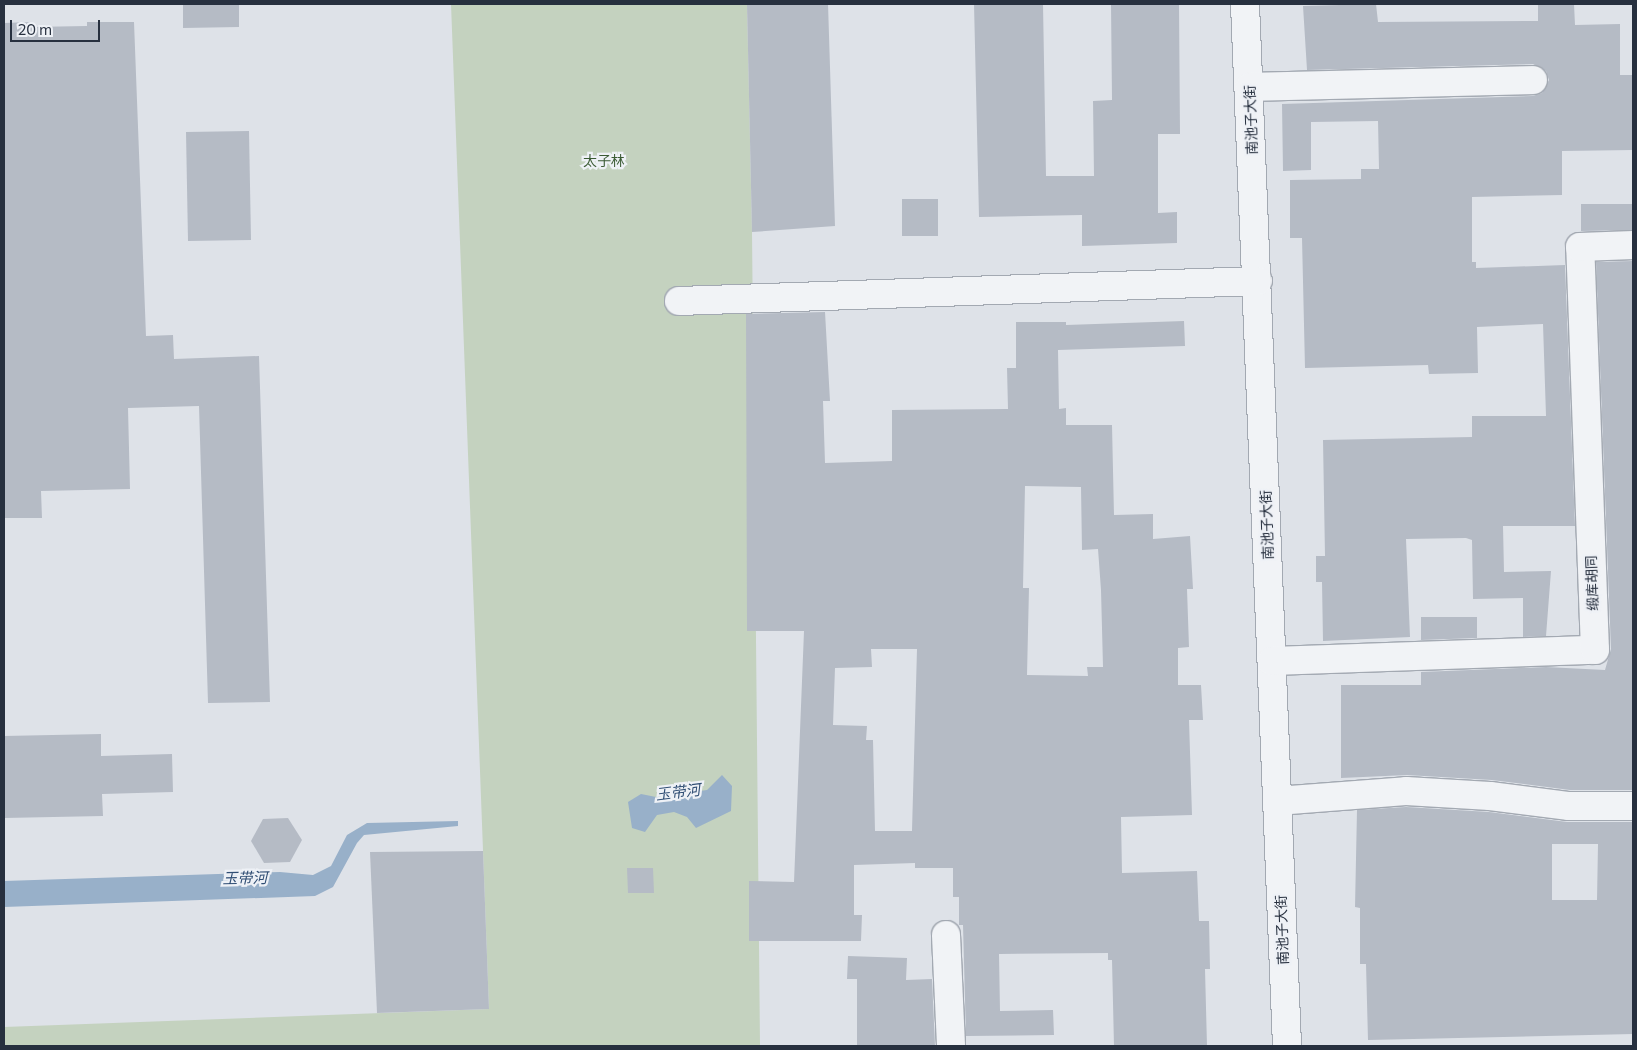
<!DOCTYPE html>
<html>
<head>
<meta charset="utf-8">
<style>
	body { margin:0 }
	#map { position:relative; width:1637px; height:1050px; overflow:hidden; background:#dee2e8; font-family:Commissioner,"Noto Sans SC",sans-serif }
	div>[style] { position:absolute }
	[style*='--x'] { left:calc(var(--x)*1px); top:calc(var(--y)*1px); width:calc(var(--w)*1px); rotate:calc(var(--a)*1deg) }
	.green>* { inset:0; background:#c4d2bf }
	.water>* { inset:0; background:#98b0c9 }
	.building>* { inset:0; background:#b5bbc5 }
	.roads { filter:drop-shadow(1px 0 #a3a9b2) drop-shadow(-1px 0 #a3a9b2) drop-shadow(0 1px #a3a9b2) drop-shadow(0 -1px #a3a9b2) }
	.minor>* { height:28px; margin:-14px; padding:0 14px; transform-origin:14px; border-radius:14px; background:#f1f3f6 }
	span { translate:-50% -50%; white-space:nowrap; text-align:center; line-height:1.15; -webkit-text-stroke:4.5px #eef1f6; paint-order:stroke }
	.street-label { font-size:14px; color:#27303f }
	.park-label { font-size:14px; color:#3b5b34 }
	.water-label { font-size:15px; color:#304e74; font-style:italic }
	.frame { position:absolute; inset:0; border:5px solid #27303f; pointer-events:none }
	.scale { position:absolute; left:10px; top:20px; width:90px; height:22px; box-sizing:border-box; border:2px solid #27303f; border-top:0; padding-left:6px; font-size:15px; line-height:18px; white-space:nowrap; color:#27303f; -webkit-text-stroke:4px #eef1f6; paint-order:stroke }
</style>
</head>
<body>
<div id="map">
	<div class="green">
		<i style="clip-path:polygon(451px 4px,747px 4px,752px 232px,760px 1046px,4px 1046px,4px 1027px,489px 1009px)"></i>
	</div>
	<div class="water">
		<i style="clip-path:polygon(722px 775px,732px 786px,731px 811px,696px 828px,687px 817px,674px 812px,657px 815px,645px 832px,632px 828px,628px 802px,641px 794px,656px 797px,707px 790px)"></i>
		<i style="clip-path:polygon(458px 821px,458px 826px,364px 835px,357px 843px,333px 887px,315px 896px,4px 907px,4px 881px,280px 872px,313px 875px,331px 866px,347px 835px,367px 823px)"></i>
	</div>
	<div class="building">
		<i style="clip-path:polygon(183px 4px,239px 4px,239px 27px,183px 28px)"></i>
		<i style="clip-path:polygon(828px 4px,835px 226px,752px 232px,747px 5px)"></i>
		<i style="clip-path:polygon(974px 4px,1043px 4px,1046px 176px,1094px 176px,1093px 101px,1112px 100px,1111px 4px,1179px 4px,1180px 134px,1158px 134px,1158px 213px,1177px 212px,1177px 243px,1082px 246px,1082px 215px,979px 217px)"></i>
		<i style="clip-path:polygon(1376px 4px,1378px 22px,1538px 21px,1538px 4px,1574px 4px,1575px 25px,1620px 24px,1620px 75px,1633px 75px,1633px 150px,1562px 151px,1562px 195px,1472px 197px,1472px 262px,1476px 262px,1476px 268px,1565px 265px,1575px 526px,1503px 526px,1504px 572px,1551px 571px,1546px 636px,1523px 637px,1523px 598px,1473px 599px,1472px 540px,1466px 538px,1406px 539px,1410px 637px,1323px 641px,1322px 582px,1316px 582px,1316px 556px,1325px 556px,1323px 440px,1472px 437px,1472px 416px,1546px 416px,1543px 324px,1477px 327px,1478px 373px,1429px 374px,1428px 365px,1305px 368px,1302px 238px,1290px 238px,1290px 180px,1361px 179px,1361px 169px,1379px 169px,1378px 121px,1311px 122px,1311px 170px,1283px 171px,1282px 104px,1533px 96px,1542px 93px,1549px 80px,1546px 71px,1533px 64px,1307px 70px,1303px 6px)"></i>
		<i style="clip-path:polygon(32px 22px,32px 27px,87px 26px,87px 22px,134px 22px,146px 336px,173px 335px,174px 359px,259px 356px,270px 702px,208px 703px,199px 406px,128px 408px,130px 489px,41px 491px,42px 518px,4px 518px,4px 23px)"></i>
		<i style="clip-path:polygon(249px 131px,251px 240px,188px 241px,186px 132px)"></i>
		<i style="clip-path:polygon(902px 199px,938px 199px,938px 236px,902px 236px)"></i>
		<i style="clip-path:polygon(1581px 204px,1633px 204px,1633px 230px,1581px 231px)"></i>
		<i style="clip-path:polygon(1633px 261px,1633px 790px,1570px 790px,1492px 780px,1407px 775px,1341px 778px,1341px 685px,1421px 685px,1421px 672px,1546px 667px,1605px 670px,1611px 649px,1596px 262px)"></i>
		<i style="clip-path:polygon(evenodd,825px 312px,830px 401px,823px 401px,825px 463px,892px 461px,892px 410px,1008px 409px,1007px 368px,1016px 368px,1016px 322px,1066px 322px,1066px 325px,1184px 321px,1185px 346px,1058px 350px,1059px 409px,1066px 408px,1066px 425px,1112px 425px,1114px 515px,1153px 514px,1153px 539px,1190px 536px,1193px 589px,1187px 589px,1189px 647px,1178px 648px,1178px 685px,1201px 685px,1203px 720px,1189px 720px,1192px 815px,1121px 817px,1122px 873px,1197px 871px,1199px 921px,1209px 921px,1210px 969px,1205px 969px,1207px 1046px,1114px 1046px,1112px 960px,1108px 960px,1108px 953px,999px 954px,1000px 1011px,1053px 1010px,1054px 1035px,966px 1036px,963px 925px,959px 925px,959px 897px,953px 897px,953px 868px,915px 868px,915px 863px,854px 865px,854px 915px,862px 915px,861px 941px,749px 941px,749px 881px,794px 882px,804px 631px,747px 631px,746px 314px,825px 312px,1025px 486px,1081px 487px,1082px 550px,1098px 549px,1101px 590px,1103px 667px,1087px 667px,1088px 676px,1027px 675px,1029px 588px,1023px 588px,1025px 486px,825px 312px,871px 649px,917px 649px,912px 831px,875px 831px,873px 740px,866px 740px,867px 726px,833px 725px,835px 668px,872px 667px,871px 649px)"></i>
		<i style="clip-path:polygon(1421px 617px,1477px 617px,1477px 638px,1421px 640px)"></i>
		<i style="clip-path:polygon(101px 734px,101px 756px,172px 754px,173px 792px,102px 794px,103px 816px,4px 818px,4px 736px)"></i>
		<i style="clip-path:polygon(evenodd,1406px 807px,1489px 812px,1567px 822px,1633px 822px,1633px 1034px,1368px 1040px,1366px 964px,1360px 964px,1360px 908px,1355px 907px,1357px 810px,1406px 807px,1552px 844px,1598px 844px,1597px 900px,1552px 900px,1552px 844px)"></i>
		<i style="clip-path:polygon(288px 818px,302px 840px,290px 862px,264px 863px,251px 841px,263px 819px)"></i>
		<i style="clip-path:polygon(483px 851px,489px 1009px,377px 1013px,370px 852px)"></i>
		<i style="clip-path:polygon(627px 868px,653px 868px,654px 893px,628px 893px)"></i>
		<i style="clip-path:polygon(848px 956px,907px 958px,906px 980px,932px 979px,935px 1046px,857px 1046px,857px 979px,847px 979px)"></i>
	</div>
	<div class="roads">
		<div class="minor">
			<i style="--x:1245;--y:4;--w:1043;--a:87.69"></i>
			<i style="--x:1250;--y:87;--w:283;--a:-1.4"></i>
			<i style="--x:679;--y:301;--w:579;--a:-1.98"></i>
			<i style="--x:1272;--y:661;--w:323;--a:-2"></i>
			<i style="--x:1595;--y:650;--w:403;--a:-92.1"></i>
			<i style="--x:1580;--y:247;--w:53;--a:-2.2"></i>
			<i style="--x:1277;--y:801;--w:129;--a:-4.4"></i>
			<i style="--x:1406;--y:791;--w:84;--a:3.4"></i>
			<i style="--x:1490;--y:796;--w:80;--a:7.2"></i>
			<i style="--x:1569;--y:806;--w:64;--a:0"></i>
			<i style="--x:946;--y:935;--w:111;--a:87.4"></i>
		</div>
	</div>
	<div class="street-label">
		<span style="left:1251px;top:120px;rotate:-92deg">南池子大街</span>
		<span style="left:1267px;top:525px;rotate:-92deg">南池子大街</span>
		<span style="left:1592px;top:583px;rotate:-92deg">缎库胡同</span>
		<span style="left:1282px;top:930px;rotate:-92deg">南池子大街</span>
	</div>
	<div class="park-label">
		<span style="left:604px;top:161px">太子林</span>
	</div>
	<div class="water-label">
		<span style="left:678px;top:792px;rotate:-7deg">玉带河</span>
		<span style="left:245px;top:878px;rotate:-1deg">玉带河</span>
	</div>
	<div class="frame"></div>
	<div class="scale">20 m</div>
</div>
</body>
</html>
